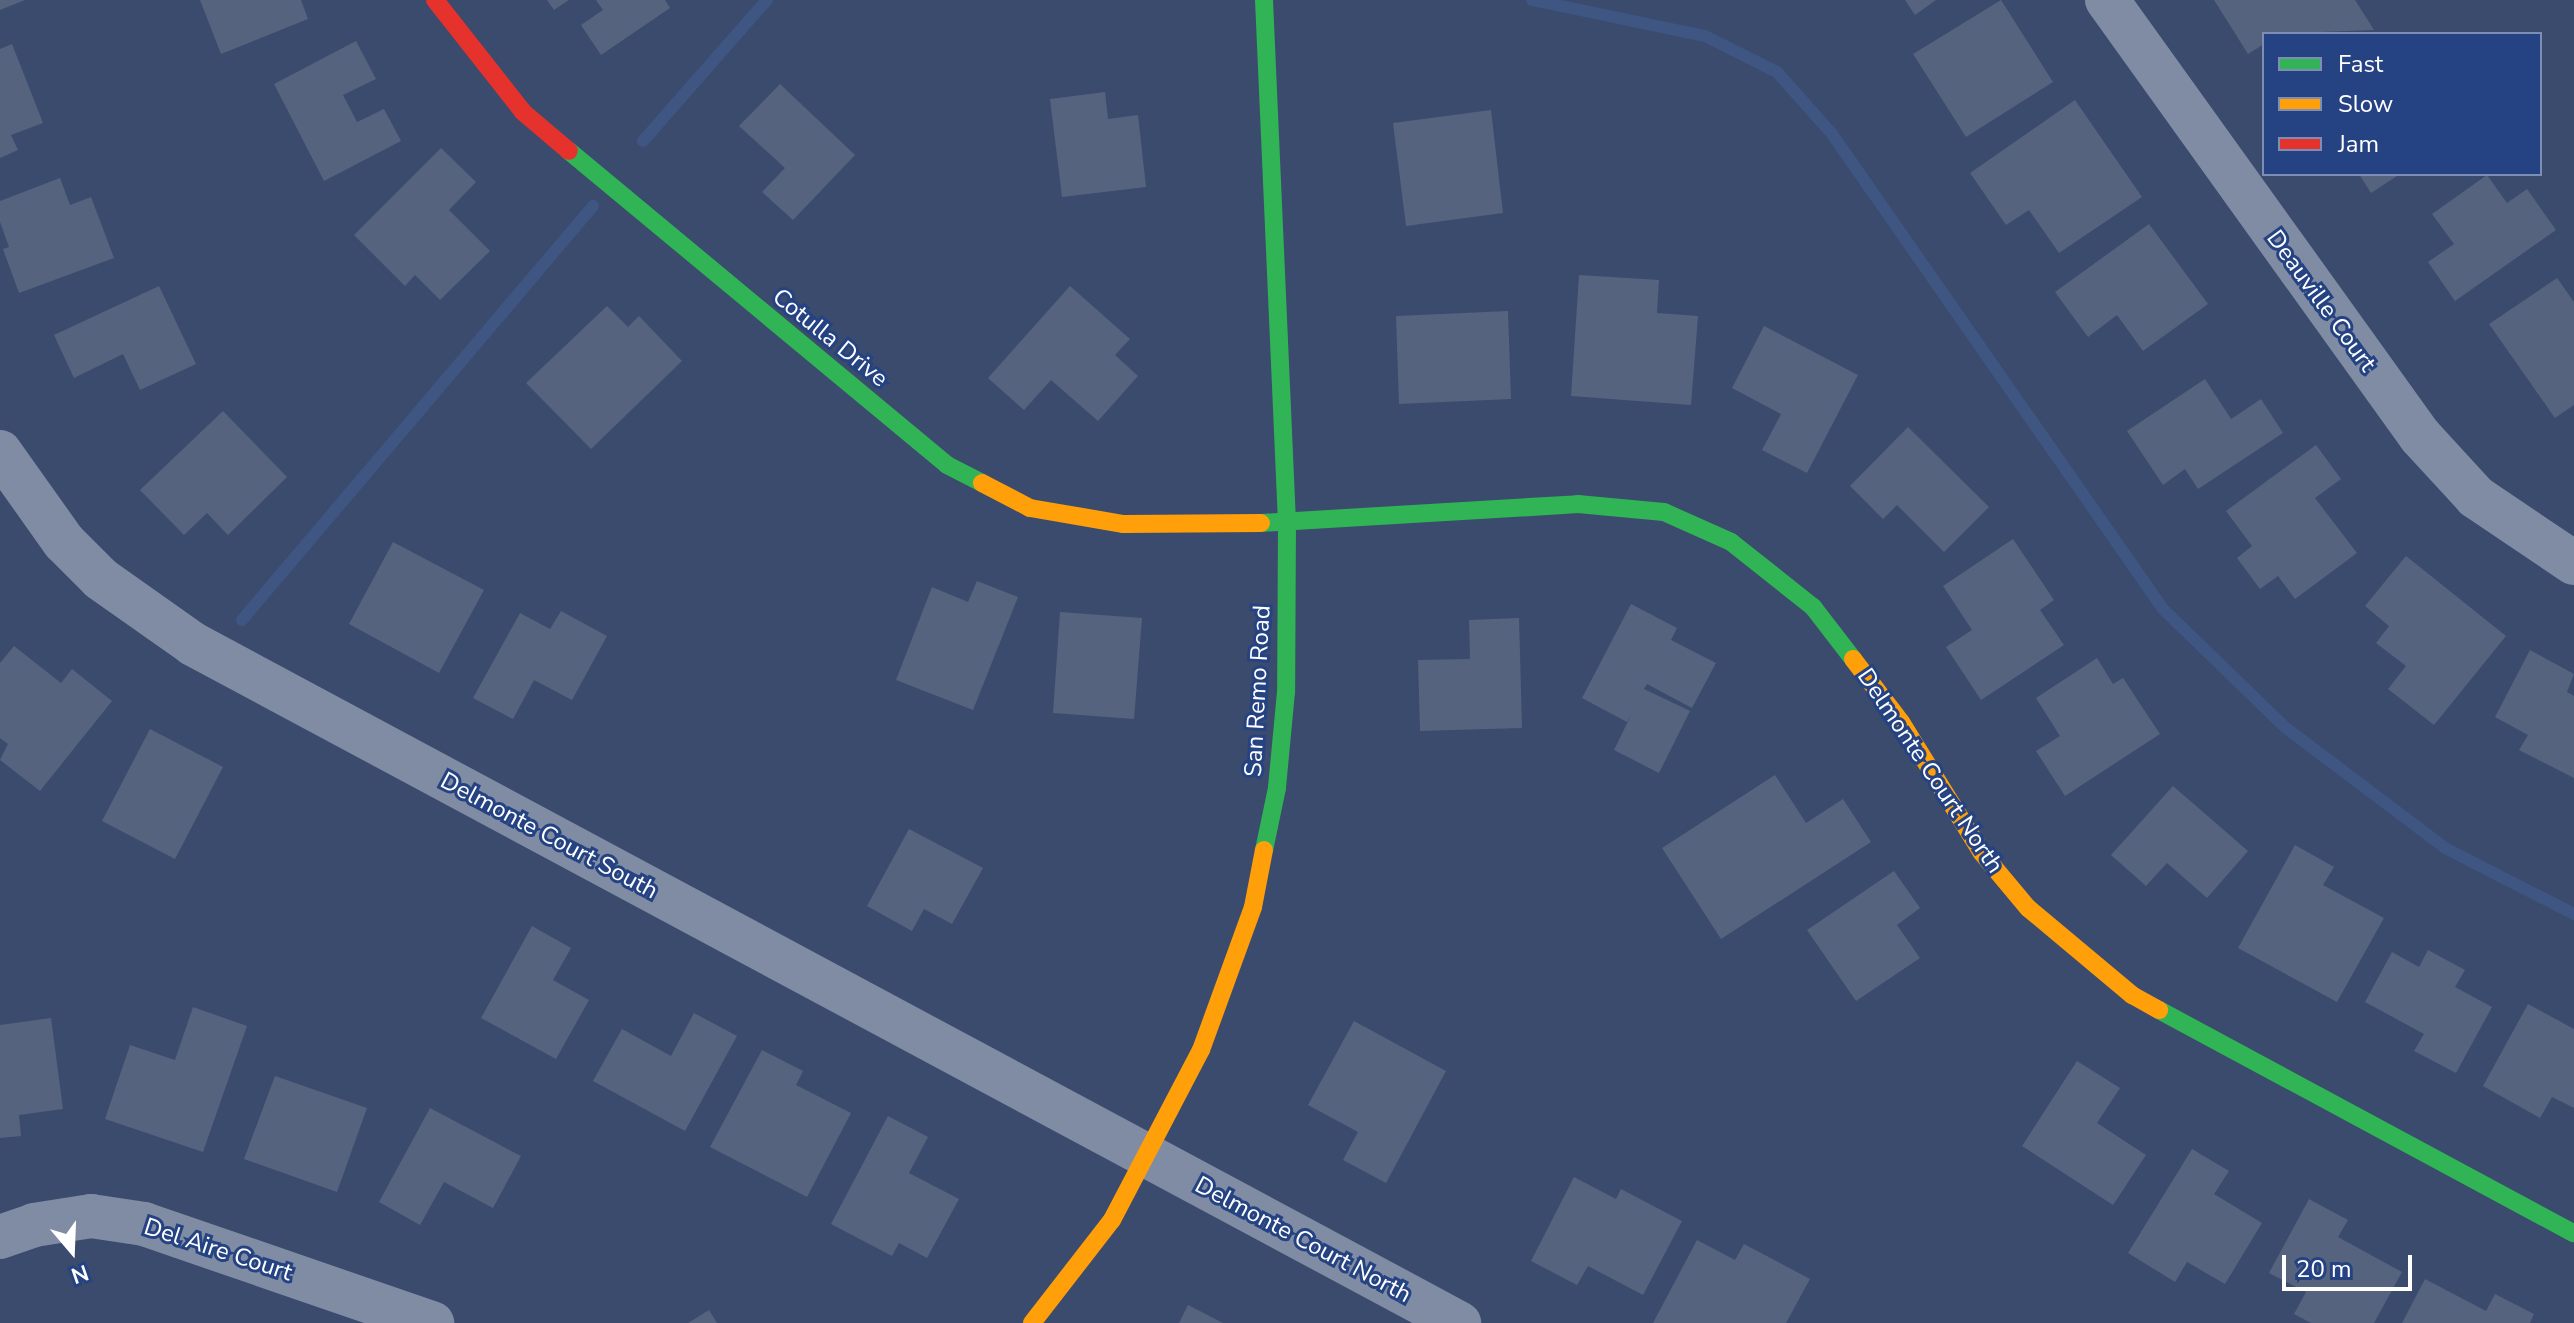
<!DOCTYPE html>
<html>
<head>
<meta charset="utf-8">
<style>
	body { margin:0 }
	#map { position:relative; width:2574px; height:1323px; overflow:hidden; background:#3a4b6d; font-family:"Nunito Sans",sans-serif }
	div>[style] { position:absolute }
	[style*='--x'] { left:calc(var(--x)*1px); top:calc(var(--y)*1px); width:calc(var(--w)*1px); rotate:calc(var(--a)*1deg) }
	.stream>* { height:12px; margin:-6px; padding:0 6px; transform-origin:6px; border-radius:6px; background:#3f5582 }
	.building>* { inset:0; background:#56637e }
	.street>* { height:44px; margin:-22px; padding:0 22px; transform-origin:22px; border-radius:22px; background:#808ca3 }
	.fast>* { height:18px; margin:-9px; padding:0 9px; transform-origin:9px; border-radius:9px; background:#30b455 }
	.slow>* { height:18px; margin:-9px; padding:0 9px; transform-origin:9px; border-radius:9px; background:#ff9f0a }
	.jam>* { height:18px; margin:-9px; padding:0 9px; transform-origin:9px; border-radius:9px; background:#e5322d }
	span { translate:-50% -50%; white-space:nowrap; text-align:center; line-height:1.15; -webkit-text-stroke:6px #254382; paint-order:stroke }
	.street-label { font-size:24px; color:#fff }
	.legend { position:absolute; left:2262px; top:32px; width:280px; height:144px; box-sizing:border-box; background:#254382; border:2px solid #7c8eb4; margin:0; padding:10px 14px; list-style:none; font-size:24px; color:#fff }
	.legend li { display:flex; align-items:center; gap:16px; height:40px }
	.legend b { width:40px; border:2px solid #7c8eb4 }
	.north { position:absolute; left:32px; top:1211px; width:80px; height:80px; -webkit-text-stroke:6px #254382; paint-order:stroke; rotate:161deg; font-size:22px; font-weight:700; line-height:32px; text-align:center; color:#fff }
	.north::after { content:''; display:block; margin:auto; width:28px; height:36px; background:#fff; clip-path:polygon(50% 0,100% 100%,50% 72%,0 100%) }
	.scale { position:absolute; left:2282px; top:1255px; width:130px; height:36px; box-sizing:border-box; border:4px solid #fff; border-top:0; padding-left:10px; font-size:24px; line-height:28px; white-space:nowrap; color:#fff; -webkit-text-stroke:6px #254382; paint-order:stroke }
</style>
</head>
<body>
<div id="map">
	<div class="stream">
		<i style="--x:1532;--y:0;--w:177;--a:11.8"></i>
		<i style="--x:1705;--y:36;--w:80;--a:26.6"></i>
		<i style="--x:1777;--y:72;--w:83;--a:48.4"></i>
		<i style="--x:1832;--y:134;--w:579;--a:55.13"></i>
		<i style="--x:2163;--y:609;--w:171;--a:44.1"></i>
		<i style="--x:2286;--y:728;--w:199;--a:37"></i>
		<i style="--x:2445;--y:848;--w:145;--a:27.1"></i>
		<i style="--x:643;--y:141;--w:188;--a:-48.7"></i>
		<i style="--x:242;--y:620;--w:543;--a:-49.71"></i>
	</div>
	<div class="building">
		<i style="clip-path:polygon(0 0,25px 0,0 10px)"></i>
		<i style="clip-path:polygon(200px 0,301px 0,308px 19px,221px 54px)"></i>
		<i style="clip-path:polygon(547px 0,569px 0,554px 10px)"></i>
		<i style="clip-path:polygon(596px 0,665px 0,670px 8px,601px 55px,581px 25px,603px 10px)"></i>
		<i style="clip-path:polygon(1905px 0,1936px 0,1915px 15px)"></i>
		<i style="clip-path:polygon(2001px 0,2053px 82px,1966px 137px,1913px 54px)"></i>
		<i style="clip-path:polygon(2214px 0,2355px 0,2374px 30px,2264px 34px,2264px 44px,2248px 54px)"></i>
		<i style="clip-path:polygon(356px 41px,376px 79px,343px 95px,357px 122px,384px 109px,401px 141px,324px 181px,274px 84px)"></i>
		<i style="clip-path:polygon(12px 44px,43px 123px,11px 135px,18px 150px,0 158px,0 49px)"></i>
		<i style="clip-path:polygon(780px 84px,855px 155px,793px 220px,762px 192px,785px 168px,739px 126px)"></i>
		<i style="clip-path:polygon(1105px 92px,1108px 119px,1138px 115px,1146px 187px,1062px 197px,1050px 99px)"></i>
		<i style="clip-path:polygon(2075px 100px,2142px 197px,2059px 253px,2029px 210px,2006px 225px,1970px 173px)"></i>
		<i style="clip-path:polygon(1491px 110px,1503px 213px,1406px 226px,1393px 123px)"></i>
		<i style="clip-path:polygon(441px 148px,476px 182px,449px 210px,490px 251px,440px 300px,415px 275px,405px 286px,354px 235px)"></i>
		<i style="clip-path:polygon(2359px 174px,2400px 174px,2371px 193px)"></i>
		<i style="clip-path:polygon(2487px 175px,2507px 203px,2527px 189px,2556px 230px,2455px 301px,2428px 262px,2454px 244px,2432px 214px)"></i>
		<i style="clip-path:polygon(60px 178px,70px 205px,91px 197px,114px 258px,19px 293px,3px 249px,9px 247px,0 222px,0 201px)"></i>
		<i style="clip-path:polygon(2149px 224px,2208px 304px,2143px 351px,2117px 315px,2088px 337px,2055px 292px)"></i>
		<i style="clip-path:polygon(1579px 275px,1659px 280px,1657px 313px,1698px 316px,1691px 405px,1571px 396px)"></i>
		<i style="clip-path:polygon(2557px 278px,2574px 302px,2574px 405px,2555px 418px,2489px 324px)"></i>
		<i style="clip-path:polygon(159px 286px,196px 364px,140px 390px,123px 354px,74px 378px,54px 335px)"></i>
		<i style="clip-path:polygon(1070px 286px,1130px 339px,1115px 355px,1138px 376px,1098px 421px,1051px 380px,1024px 410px,988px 378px)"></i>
		<i style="clip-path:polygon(607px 306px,628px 327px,639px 316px,682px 361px,591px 449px,526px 383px)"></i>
		<i style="clip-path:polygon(1508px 311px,1511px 399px,1399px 404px,1396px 316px)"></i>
		<i style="clip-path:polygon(1764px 326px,1858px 375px,1807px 473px,1762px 450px,1781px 414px,1732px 388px)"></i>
		<i style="clip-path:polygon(2205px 379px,2231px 419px,2261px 399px,2283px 433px,2198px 489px,2185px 469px,2163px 485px,2127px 431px)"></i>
		<i style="clip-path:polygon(223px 411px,287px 477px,228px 535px,207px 513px,184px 535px,140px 490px)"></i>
		<i style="clip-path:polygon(1908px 427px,1989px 507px,1944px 552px,1897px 505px,1883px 519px,1850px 486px)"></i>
		<i style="clip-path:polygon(2316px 445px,2341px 479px,2315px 498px,2357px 553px,2295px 599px,2278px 576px,2260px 589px,2237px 558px,2252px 546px,2226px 511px)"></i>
		<i style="clip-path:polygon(2013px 539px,2054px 600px,2040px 610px,2064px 645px,1981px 700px,1946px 647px,1972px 630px,1943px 586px)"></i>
		<i style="clip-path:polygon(393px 542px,484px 590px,439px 673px,349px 624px)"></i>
		<i style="clip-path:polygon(2406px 556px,2506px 636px,2434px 725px,2388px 689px,2406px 666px,2376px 643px,2389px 626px,2365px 606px)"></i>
		<i style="clip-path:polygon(977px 581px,1018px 597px,973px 710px,896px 680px,932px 587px,968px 602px)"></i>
		<i style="clip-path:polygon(1631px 604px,1677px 628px,1671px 640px,1716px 663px,1692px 708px,1647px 684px,1644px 689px,1690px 711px,1659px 773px,1614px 750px,1632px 713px,1627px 722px,1582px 698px)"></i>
		<i style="clip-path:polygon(561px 611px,607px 636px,572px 700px,534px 680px,513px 719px,473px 698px,520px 613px,550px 629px)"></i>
		<i style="clip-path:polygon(1060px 612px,1142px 618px,1134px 719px,1053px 713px)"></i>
		<i style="clip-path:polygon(1519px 618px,1522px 728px,1420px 731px,1418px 660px,1470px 659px,1469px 620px)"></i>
		<i style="clip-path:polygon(14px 646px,61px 683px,72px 669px,112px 701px,40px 791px,0 760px,8px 744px,0 738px,0 663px)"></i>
		<i style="clip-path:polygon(2530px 650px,2574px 674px,2567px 692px,2574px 696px,2574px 778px,2519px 750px,2528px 735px,2495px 717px)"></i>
		<i style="clip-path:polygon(2097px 658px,2113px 684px,2123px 678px,2160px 734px,2065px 796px,2036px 751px,2060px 736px,2036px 698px)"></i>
		<i style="clip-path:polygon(150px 729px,223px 767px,175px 859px,102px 821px)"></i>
		<i style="clip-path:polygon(1775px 775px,1806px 823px,1843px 799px,1871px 842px,1721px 939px,1662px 848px)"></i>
		<i style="clip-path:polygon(2173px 786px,2248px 851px,2207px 898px,2167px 863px,2146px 886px,2111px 855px)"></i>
		<i style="clip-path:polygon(909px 829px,983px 868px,952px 924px,924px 909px,912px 931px,867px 906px)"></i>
		<i style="clip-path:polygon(2295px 845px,2334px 867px,2323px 885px,2384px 918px,2337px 1002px,2238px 948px)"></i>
		<i style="clip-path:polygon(1894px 871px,1920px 908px,1897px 925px,1920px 958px,1856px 1001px,1807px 930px)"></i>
		<i style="clip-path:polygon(532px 926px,571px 948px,553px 980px,589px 1000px,556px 1059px,481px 1018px)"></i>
		<i style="clip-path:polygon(2428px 950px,2465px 970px,2455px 987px,2492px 1007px,2456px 1073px,2414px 1051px,2424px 1034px,2365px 1002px,2392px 952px,2419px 967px)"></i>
		<i style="clip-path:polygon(2528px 1004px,2574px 1029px,2574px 1108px,2552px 1097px,2540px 1118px,2483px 1086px)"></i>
		<i style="clip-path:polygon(193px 1007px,247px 1026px,203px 1152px,105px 1119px,130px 1045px,175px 1060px)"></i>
		<i style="clip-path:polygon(694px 1013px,737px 1036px,685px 1131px,593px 1081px,622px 1029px,671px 1056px)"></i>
		<i style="clip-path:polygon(51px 1018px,63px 1109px,19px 1115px,21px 1136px,0 1138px,0 1025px)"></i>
		<i style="clip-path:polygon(1354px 1021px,1446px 1071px,1386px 1183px,1343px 1160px,1358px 1132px,1308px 1105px)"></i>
		<i style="clip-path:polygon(762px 1050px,803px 1071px,796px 1085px,851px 1113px,807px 1197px,710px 1147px)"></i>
		<i style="clip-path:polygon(2077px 1061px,2120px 1088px,2097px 1123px,2146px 1155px,2113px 1205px,2022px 1146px)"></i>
		<i style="clip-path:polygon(275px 1076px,367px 1108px,337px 1192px,244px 1159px)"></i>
		<i style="clip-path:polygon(430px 1108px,521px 1156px,493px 1208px,444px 1182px,420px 1225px,379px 1202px)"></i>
		<i style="clip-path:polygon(888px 1116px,928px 1137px,909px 1173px,959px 1199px,927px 1258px,899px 1243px,892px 1256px,831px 1224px)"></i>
		<i style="clip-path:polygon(2192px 1149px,2229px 1171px,2214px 1194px,2262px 1223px,2225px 1284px,2187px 1262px,2175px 1282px,2128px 1253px)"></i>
		<i style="clip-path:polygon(1574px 1177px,1616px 1199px,1621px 1189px,1682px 1221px,1643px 1295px,1588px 1266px,1577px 1285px,1531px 1261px)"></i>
		<i style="clip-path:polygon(2309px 1199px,2348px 1220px,2338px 1237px,2402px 1272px,2374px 1323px,2311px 1323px,2294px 1314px,2306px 1292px,2269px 1273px)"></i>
		<i style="clip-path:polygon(1697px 1240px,1735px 1260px,1744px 1244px,1810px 1279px,1786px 1323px,1653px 1323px)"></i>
		<i style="clip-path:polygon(2425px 1279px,2486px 1311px,2495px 1294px,2534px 1314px,2530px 1323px,2402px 1323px)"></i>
		<i style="clip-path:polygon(1188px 1305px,1223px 1323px,1179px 1323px)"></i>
		<i style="clip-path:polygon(709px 1310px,717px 1323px,688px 1323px)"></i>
	</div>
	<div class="street">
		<i style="--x:2107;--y:0;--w:537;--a:54.33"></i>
		<i style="--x:2420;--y:436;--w:83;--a:47.4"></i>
		<i style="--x:2476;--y:497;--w:118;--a:34"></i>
		<i style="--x:0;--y:452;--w:110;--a:54.6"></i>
		<i style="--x:64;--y:542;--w:52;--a:45"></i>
		<i style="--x:101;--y:579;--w:113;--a:35.2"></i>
		<i style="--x:193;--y:644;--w:1437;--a:28.21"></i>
		<i style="--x:0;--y:1237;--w:36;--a:-19"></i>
		<i style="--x:34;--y:1225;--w:58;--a:-9"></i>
		<i style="--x:91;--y:1216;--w:54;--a:8.6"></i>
		<i style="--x:144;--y:1224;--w:305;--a:19"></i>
	</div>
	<div class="fast">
		<i style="--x:1264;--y:0;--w:524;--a:87.48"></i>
		<i style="--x:1287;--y:523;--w:169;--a:90.3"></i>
		<i style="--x:1286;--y:692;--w:96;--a:95.4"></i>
		<i style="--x:1277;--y:788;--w:63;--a:101.8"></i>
		<i style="--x:569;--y:151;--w:491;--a:39.7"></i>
		<i style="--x:947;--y:465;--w:39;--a:27"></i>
		<i style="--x:1261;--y:523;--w:318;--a:-3.4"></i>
		<i style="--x:1578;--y:504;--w:86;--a:5.3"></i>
		<i style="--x:1664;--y:512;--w:73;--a:24.1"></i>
		<i style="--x:1731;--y:542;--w:105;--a:38.4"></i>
		<i style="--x:1813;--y:607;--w:66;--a:52.4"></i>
		<i style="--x:2159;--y:1010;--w:471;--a:28.3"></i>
	</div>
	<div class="slow">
		<i style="--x:982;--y:483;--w:54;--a:27.5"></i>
		<i style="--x:1030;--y:508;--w:95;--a:9.7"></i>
		<i style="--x:1124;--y:524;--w:137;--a:-0.4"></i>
		<i style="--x:1853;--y:659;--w:79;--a:52.7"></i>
		<i style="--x:1901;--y:722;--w:154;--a:58.3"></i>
		<i style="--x:1982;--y:853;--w:72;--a:50.1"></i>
		<i style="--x:2028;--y:908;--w:136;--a:39.9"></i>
		<i style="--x:2132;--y:995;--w:31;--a:29"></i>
		<i style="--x:1032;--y:1323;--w:130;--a:-52.2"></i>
		<i style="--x:1112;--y:1220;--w:192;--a:-62.4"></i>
		<i style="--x:1201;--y:1050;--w:152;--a:-70"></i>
		<i style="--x:1253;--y:907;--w:58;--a:-79.1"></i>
	</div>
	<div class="jam">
		<i style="--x:435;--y:0;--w:142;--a:51.8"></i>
		<i style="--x:523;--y:112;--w:60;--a:40.3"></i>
	</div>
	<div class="street-label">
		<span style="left:2321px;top:301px;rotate:54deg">Deauville Court</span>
		<span style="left:830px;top:338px;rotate:39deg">Cotulla Drive</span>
		<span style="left:1258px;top:691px;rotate:-87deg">San Remo Road</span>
		<span style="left:1930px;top:771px;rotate:56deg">Delmonte Court North</span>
		<span style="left:549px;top:836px;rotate:28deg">Delmonte Court South</span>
		<span style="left:1303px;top:1240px;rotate:28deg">Delmonte Court North</span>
		<span style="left:218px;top:1250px;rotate:18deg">Del Aire Court</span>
	</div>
	<ul class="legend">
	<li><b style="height:10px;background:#30b455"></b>Fast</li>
	<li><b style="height:10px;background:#ff9f0a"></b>Slow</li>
	<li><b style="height:10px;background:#e5322d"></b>Jam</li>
	</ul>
	<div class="north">N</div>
	<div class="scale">20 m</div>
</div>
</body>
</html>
